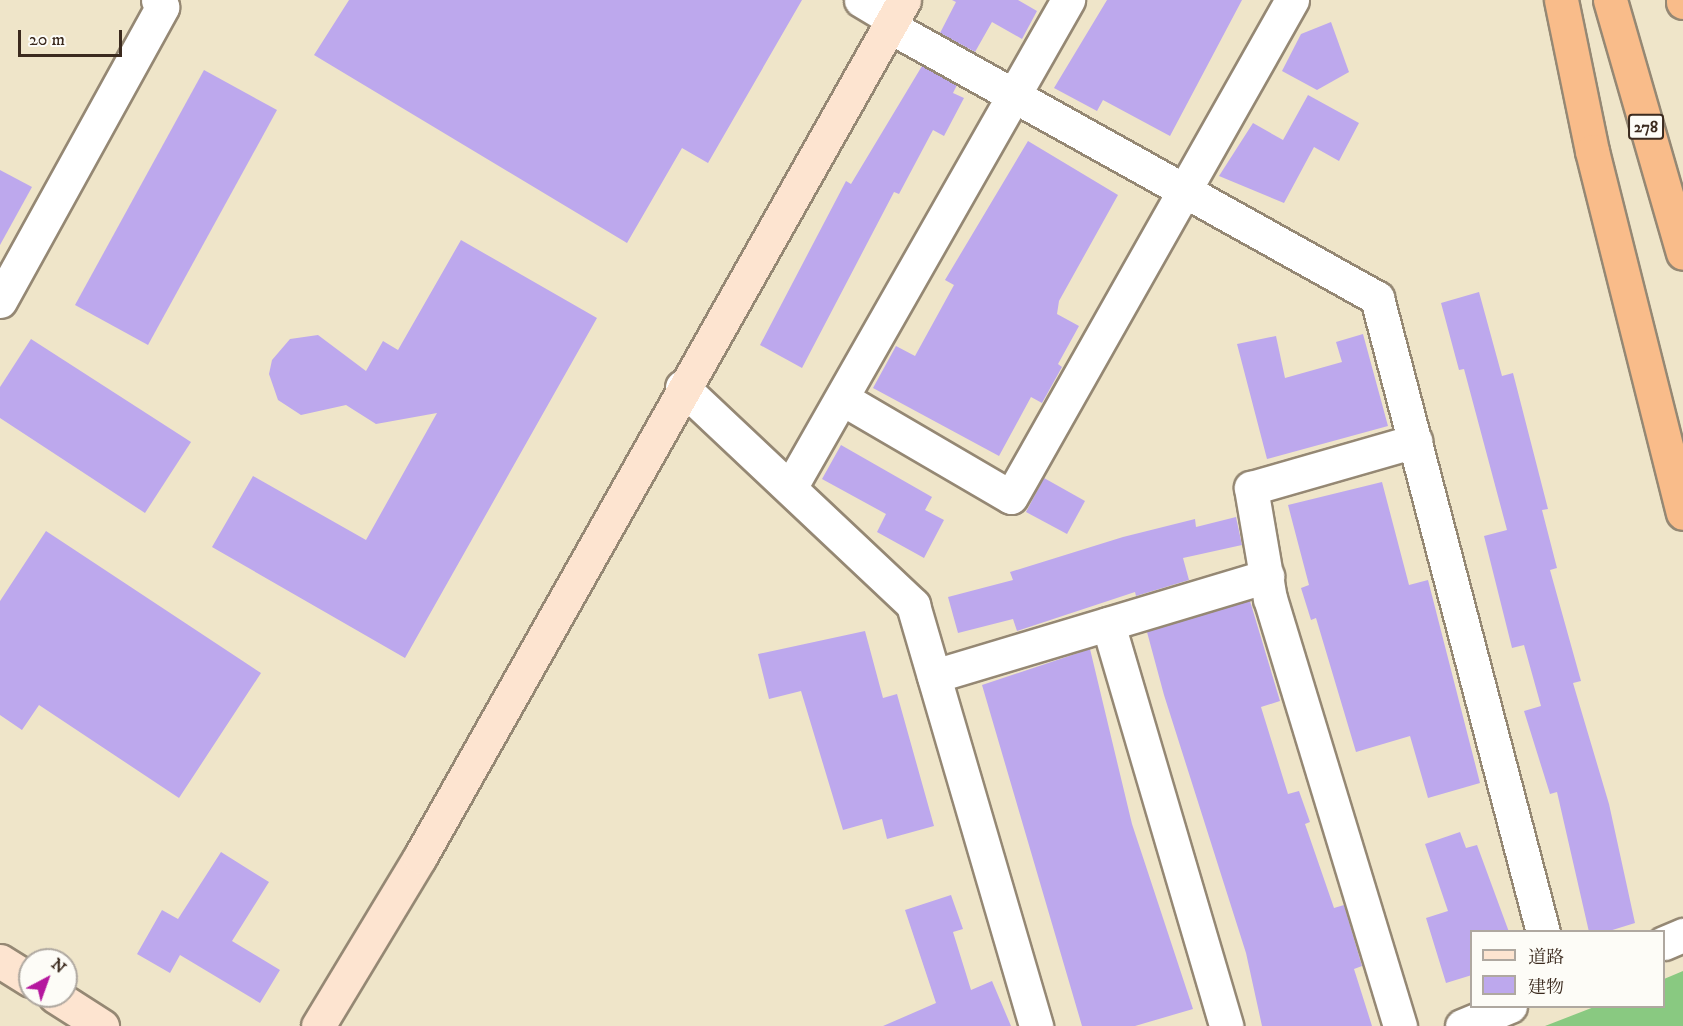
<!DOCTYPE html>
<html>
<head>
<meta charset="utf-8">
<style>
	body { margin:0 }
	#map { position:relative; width:1683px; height:1026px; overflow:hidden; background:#efe5c9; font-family:"IM FELL DW Pica","Noto Serif JP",serif }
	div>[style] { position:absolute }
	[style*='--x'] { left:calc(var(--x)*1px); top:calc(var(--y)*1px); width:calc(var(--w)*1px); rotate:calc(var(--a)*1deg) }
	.green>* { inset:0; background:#89c981 }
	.building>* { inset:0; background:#bda8ed }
	.roads { filter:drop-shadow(2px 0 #958874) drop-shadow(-2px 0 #958874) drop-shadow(0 2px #958874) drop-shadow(0 -2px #958874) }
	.street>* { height:33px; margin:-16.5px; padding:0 16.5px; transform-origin:16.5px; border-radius:16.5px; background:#fff }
	.secondary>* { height:33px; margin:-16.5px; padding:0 16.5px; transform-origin:16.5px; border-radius:16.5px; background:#fde4d0 }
	.highway>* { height:33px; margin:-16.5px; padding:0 16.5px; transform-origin:16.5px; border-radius:16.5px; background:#f9bc8a }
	span { translate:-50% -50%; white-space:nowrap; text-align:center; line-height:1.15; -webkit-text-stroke:6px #fdfcf7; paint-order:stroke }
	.shield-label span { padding:2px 4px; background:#fdfcf7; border:2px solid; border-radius:4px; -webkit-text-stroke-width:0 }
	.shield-label { font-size:16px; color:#3b2a1e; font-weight:700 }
	.legend { position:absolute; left:1470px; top:930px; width:195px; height:78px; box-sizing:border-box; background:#fdfcf7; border:2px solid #afa8a0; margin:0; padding:8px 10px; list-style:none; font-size:18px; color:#3b2a1e }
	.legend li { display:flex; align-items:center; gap:12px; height:30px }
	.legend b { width:30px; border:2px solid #afa8a0 }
	.north { position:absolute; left:18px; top:948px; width:60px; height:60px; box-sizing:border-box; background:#fdfcf7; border:2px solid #afa8a0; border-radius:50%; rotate:41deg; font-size:16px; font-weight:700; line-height:24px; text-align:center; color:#3b2a1e }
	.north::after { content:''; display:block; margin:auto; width:21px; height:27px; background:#b5179e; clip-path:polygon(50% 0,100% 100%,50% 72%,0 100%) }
	.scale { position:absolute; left:18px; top:30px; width:104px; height:27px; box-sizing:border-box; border:3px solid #3b2a1e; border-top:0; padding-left:8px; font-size:18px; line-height:21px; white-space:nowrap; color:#3b2a1e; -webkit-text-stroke:4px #fdfcf7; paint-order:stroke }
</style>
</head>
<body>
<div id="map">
	<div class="green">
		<i style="clip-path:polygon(1683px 971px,1683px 1026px,1545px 1026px,1594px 1007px,1664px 1006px,1664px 979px)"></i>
	</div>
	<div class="building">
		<i style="clip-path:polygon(349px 0,802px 0,708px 163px,682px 148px,627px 243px,314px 55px)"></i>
		<i style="clip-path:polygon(952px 0,1018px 0,1037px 11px,1022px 39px,992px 22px,975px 52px,940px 33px,956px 2px)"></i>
		<i style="clip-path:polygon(1107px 0,1242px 0,1170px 136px,1103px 100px,1097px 111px,1054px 88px)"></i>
		<i style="clip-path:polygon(1331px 22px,1349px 72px,1317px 90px,1282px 71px,1301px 34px)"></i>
		<i style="clip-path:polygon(922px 66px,957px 85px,953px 93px,964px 98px,944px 136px,933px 130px,899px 194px,894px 192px,802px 368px,760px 345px,846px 181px,851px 184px)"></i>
		<i style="clip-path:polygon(204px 70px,277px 110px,148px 345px,75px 305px)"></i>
		<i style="clip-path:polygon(1308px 95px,1359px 123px,1339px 161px,1314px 147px,1284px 203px,1219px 176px,1253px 123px,1283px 140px)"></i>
		<i style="clip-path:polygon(1028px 141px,1118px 195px,1059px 301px,1057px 314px,1079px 326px,1058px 364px,1062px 367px,1042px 403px,1031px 397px,999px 456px,873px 388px,896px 346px,915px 356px,954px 285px,945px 280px)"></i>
		<i style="clip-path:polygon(0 170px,32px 187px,0 245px)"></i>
		<i style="clip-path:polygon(461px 240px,597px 318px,405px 658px,212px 547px,253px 476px,366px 540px,437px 413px,376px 424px,346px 405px,301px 415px,278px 400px,269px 374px,272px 360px,290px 339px,318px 335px,366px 371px,383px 341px,398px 350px)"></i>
		<i style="clip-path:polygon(1479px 292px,1502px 376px,1513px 373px,1548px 509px,1542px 510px,1557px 568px,1550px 570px,1581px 681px,1573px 683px,1609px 804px,1635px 923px,1606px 932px,1589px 932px,1557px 792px,1550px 794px,1524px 711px,1541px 706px,1524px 645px,1512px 648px,1484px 536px,1507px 530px,1464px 369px,1459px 370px,1441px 303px)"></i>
		<i style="clip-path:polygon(1363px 334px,1388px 426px,1267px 459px,1237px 344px,1276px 336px,1285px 378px,1342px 362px,1336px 342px)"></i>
		<i style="clip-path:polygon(31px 339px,191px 442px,145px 513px,0 418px,0 387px)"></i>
		<i style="clip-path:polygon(841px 445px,932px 497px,925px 510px,944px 520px,924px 558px,877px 532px,886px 514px,822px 479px)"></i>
		<i style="clip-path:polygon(1044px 478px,1085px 501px,1067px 534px,1026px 512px)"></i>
		<i style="clip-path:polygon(1382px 482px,1409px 585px,1428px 580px,1480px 783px,1428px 798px,1410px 736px,1356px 752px,1316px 618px,1311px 620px,1301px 588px,1309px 585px,1288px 505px)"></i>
		<i style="clip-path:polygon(1236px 517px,1242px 545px,1183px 558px,1189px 580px,1136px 596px,1135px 592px,1017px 631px,1013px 619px,958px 633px,948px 597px,1013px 580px,1010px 572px,1123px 537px,1195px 519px,1196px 527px)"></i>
		<i style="clip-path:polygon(46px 531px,261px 673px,179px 798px,39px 705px,22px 730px,0 715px,0 601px)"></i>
		<i style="clip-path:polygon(1250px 601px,1280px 701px,1261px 707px,1288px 794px,1299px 791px,1310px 822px,1305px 824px,1334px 908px,1344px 905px,1362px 966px,1354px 969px,1372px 1026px,1262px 1026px,1246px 953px,1164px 695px,1147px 632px)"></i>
		<i style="clip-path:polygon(865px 631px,883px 698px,897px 694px,934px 826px,887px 839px,882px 819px,843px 830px,801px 691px,769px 699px,758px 654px)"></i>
		<i style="clip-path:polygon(1090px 649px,1132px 824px,1193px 1009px,1135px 1026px,1082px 1026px,982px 685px)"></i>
		<i style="clip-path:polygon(1460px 832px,1466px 848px,1477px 845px,1509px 932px,1472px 932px,1472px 975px,1446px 983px,1426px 918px,1448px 911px,1425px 844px)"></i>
		<i style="clip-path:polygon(221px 852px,269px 882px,232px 941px,280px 970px,260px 1003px,180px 955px,170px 973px,137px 954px,162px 910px,178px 919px)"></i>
		<i style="clip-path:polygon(951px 895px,963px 929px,953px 932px,971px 990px,992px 981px,1011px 1026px,883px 1026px,936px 1003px,905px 910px)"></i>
	</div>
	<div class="roads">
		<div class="street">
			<i style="--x:861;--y:0;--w:37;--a:31"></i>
			<i style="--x:889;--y:26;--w:559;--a:29.13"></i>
			<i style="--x:1377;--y:298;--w:655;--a:75.33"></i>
			<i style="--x:0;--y:301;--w:336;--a:-61.1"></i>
			<i style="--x:162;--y:7;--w:8;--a:-120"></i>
			<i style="--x:682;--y:387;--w:318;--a:43.3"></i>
			<i style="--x:913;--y:605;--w:439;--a:73.7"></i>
			<i style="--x:843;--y:399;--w:194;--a:30.3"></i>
			<i style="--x:1011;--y:497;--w:571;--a:-60.52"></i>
			<i style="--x:790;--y:488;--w:562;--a:-60.33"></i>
			<i style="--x:1108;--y:624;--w:419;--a:73.6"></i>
			<i style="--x:934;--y:676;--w:348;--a:-16.7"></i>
			<i style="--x:1664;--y:943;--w:21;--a:-23"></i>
			<i style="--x:1400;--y:1026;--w:446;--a:-106.9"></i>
			<i style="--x:1270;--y:599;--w:113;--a:-99.7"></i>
			<i style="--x:1251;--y:488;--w:171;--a:-16"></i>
			<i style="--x:1462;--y:1026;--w:52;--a:-22.6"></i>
		</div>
		<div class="secondary">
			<i style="--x:0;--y:961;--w:36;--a:32"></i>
			<i style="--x:55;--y:996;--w:56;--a:32.6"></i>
			<i style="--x:318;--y:1026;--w:197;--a:-58.9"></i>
			<i style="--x:420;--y:857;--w:984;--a:-60.54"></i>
		</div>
		<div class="highway">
			<i style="--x:1561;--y:0;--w:154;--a:78.4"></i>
			<i style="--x:1592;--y:151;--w:373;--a:75.9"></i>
			<i style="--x:1610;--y:0;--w:263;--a:73.9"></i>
			<i style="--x:1683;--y:0;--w:2;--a:90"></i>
		</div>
	</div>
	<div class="shield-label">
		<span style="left:1646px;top:127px">278</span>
	</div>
	<ul class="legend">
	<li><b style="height:8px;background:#fde4d0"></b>道路</li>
	<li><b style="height:16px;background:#bda8ed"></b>建物</li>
	</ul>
	<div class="north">N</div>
	<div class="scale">20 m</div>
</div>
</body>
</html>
